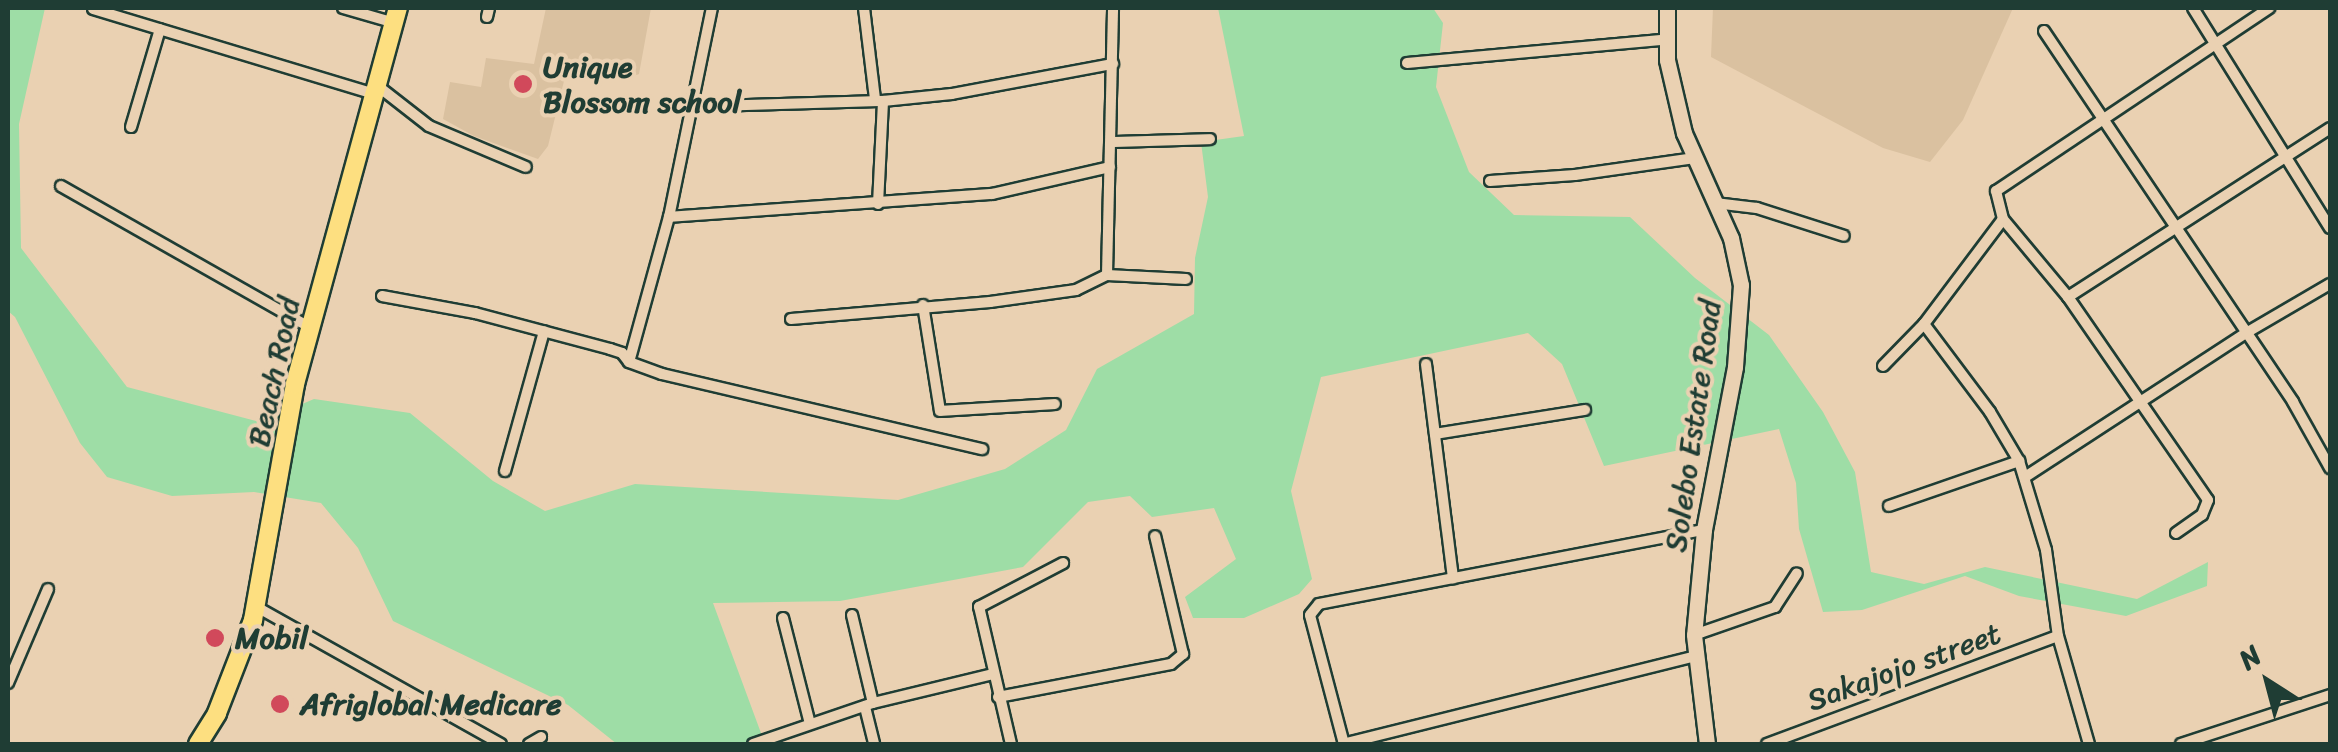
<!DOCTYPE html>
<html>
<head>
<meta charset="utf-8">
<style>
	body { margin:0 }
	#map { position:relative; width:2338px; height:752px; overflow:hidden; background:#ead1b2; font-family:Sriracha,sans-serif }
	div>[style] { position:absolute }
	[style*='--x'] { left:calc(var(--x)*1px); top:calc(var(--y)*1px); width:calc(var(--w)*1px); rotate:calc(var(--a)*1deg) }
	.built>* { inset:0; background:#dac1a0 }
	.green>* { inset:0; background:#9edda6 }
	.roads { filter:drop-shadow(2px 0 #1f3d34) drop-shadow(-2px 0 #1f3d34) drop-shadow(0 2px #1f3d34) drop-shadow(0 -2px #1f3d34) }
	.street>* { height:10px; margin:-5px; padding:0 5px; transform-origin:5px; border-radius:5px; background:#ead1b2 }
	.secondary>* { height:15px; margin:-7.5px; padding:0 7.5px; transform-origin:7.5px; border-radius:7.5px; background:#ead1b2 }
	.primary>* { height:18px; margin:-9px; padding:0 9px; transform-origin:9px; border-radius:9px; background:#fddf80 }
	.dots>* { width:28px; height:28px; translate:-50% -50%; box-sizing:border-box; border:5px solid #ead1b2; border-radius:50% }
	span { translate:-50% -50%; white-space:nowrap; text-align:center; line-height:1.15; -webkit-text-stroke:8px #ead1b2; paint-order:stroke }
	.poi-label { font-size:30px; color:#1f3d34; font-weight:700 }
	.left { translate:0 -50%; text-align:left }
	.street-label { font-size:30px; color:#1f3d34 }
	.frame { position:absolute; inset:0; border:10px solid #1f3d34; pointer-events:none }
	.north { position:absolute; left:2218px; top:632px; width:100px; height:100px; -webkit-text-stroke:8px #ead1b2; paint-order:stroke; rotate:324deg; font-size:28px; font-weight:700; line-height:40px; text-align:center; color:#1f3d34 }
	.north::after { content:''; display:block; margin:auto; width:35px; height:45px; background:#1f3d34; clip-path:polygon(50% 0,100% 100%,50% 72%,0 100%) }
</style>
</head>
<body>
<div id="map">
	<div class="built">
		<i style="clip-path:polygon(546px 8px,651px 8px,639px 74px,626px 79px,565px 77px,548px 146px,538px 159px,474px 136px,443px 119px,450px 82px,481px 87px,486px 58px,534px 64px)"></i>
		<i style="clip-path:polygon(1713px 8px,2013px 8px,1963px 120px,1930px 162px,1883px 148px,1711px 57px)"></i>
	</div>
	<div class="green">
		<i style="clip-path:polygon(8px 8px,45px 8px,19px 124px,21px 248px,127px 387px,260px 422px,314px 399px,410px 413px,493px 481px,545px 511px,635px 484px,898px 500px,1005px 469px,1066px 430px,1097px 369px,1194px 314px,1195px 258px,1208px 197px,1201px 142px,1244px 136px,1218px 8px,1433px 8px,1443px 23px,1436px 87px,1469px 172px,1514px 215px,1630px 217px,1695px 278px,1769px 335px,1823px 412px,1855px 472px,1871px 572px,1924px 584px,1985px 567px,2137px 599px,2208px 562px,2207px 586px,2126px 616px,2019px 596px,1965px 576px,1862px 610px,1823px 612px,1799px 529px,1796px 483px,1779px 429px,1604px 466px,1562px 364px,1528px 333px,1321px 377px,1291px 491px,1312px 579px,1299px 594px,1244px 618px,1193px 618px,1185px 597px,1236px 559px,1214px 508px,1152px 517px,1130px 496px,1088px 502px,1023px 567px,840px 601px,713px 603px,765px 744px,617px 744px,568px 705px,393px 621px,358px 548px,321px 503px,254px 492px,172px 496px,107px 477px,80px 443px,15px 317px,8px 311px)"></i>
	</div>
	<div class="roads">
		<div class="street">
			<i style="--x:343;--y:8;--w:54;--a:16.1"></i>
			<i style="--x:864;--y:8;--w:92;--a:83.1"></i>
			<i style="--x:2193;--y:8;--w:259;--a:58.1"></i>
			<i style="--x:93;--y:9;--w:297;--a:16.8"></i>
			<i style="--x:487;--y:17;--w:9;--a:-77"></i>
			<i style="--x:2044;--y:31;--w:447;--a:56.1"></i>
			<i style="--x:2293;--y:402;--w:76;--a:60.7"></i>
			<i style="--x:1407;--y:63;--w:263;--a:-5.2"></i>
			<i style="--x:379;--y:87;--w:63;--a:38"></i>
			<i style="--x:429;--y:126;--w:105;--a:22.9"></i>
			<i style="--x:710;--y:106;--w:173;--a:-1.7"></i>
			<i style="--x:131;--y:127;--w:102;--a:-73.5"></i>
			<i style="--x:1111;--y:142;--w:99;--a:-1.7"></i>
			<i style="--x:1490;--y:181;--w:85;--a:-4"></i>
			<i style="--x:1575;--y:175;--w:121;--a:-8.1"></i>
			<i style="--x:61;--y:186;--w:285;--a:29.6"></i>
			<i style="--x:1715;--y:203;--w:42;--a:6.8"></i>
			<i style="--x:1757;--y:208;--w:91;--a:17.8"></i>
			<i style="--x:878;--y:204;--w:103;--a:-87.2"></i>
			<i style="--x:883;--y:101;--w:69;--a:-5.8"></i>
			<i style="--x:952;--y:94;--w:164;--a:-10.6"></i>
			<i style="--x:669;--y:217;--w:324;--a:-4.1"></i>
			<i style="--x:992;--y:194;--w:121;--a:-12.9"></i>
			<i style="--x:1107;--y:275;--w:79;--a:2.9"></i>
			<i style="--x:382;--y:296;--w:95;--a:10.4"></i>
			<i style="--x:475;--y:313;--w:140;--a:14.9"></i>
			<i style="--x:610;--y:349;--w:13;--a:18"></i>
			<i style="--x:622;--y:353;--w:11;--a:52"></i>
			<i style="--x:629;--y:362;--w:35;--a:20"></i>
			<i style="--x:662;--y:374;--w:329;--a:13.2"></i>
			<i style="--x:2068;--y:297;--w:312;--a:-32.8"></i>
			<i style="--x:923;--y:305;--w:107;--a:80.9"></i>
			<i style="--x:940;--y:411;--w:115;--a:-3.5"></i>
			<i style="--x:791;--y:319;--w:200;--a:-4.9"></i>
			<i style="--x:990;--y:302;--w:87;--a:-7.9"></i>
			<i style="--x:1076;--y:290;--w:34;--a:-26"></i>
			<i style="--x:1107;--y:275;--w:267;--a:-88.7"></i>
			<i style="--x:1924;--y:324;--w:110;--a:53.1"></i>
			<i style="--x:1990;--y:412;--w:57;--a:59.4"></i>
			<i style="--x:2019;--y:461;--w:93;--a:73.1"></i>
			<i style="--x:2046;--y:550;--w:87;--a:82.1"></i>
			<i style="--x:2058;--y:636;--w:112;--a:74"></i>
			<i style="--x:629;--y:362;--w:150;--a:-74.6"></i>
			<i style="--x:669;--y:217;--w:213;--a:-78.4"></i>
			<i style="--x:1426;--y:364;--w:216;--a:82.8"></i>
			<i style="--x:1883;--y:366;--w:59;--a:-45.7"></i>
			<i style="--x:1924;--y:324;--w:131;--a:-53"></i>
			<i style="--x:1435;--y:434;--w:152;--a:-9.1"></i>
			<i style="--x:505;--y:471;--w:145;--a:-74.4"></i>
			<i style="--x:2025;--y:477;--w:264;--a:-33.1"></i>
			<i style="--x:2246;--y:333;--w:97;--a:-30.3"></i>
			<i style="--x:1889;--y:506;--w:138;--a:-19.1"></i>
			<i style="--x:2176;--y:533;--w:32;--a:-35"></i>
			<i style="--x:2202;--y:515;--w:16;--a:-68"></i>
			<i style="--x:2208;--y:500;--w:247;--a:-124.6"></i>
			<i style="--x:2068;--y:297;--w:102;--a:-129.8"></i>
			<i style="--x:2003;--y:219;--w:29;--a:-104"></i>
			<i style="--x:1996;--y:191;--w:329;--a:-33.8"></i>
			<i style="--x:255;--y:606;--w:282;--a:29.3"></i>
			<i style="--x:852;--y:615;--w:90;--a:76.6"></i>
			<i style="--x:783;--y:618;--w:109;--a:75.7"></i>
			<i style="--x:1694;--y:635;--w:86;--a:-19.1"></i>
			<i style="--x:1775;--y:607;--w:40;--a:-57.1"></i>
			<i style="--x:8;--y:683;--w:102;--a:-66.9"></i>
			<i style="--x:998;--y:697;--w:176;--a:-10.8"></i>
			<i style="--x:1171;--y:664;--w:16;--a:-40"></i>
			<i style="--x:1183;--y:654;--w:121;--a:-103.3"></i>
			<i style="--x:865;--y:707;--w:38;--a:76"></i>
			<i style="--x:529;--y:744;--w:14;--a:-30"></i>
			<i style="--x:753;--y:744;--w:127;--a:-18.9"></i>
			<i style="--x:873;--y:703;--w:123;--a:-13.6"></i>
			<i style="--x:1011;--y:744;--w:141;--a:-103.1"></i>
			<i style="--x:979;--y:607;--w:95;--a:-27.6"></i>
			<i style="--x:1343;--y:744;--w:365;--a:-14"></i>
			<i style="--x:1344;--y:744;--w:133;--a:-104.8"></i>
			<i style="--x:1310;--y:615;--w:14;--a:-51"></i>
			<i style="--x:1319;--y:604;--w:392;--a:-10.9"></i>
			<i style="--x:1767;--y:744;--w:310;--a:-20.4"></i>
			<i style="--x:2181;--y:744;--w:157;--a:-18.2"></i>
		</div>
		<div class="secondary">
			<i style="--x:1667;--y:8;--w:52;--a:90"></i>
			<i style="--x:1667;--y:60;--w:75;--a:76.9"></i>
			<i style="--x:1684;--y:133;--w:115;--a:65.9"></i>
			<i style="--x:1731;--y:238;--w:48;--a:78"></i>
			<i style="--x:1741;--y:285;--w:82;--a:94.2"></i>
			<i style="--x:1735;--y:367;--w:166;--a:100.8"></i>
			<i style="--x:1704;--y:530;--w:105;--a:95.4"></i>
			<i style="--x:1694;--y:635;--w:110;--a:83.2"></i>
		</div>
		<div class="primary">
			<i style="--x:198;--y:744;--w:36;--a:-58"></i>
			<i style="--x:217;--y:713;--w:100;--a:-68.8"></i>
			<i style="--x:253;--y:620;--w:240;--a:-79.9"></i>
			<i style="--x:295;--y:384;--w:390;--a:-74.7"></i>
		</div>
	</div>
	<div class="dots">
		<i style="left:523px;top:84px;background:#d1495b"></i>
		<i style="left:215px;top:638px;background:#d1495b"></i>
		<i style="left:280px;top:704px;background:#d1495b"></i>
	</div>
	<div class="poi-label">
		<span class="left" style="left:543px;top:84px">Unique<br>Blossom school</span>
		<span class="left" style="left:235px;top:638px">Mobil</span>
		<span class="left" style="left:300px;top:704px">Afriglobal Medicare</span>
	</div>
	<div class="street-label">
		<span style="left:274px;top:372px;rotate:-78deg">Beach Road</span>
		<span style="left:1693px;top:426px;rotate:-82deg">Solebo Estate Road</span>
		<span style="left:1904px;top:667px;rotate:-20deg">Sakajojo street</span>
	</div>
	<div class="frame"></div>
	<div class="north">N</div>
</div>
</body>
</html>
